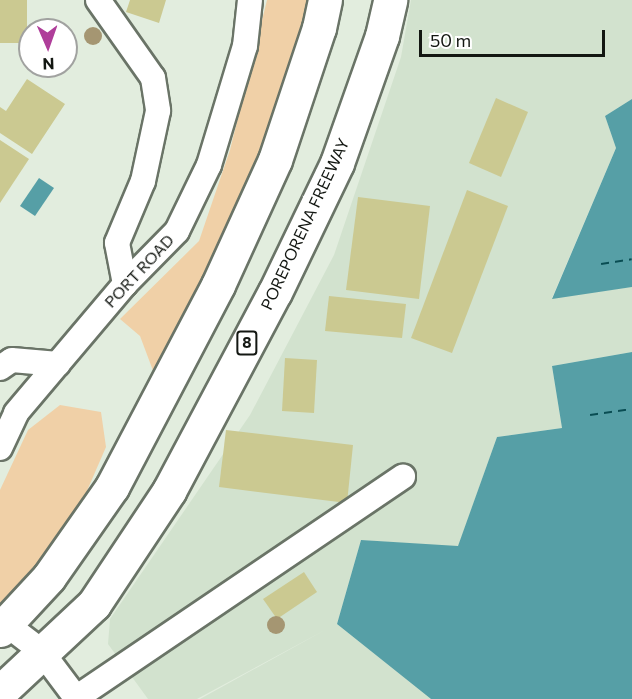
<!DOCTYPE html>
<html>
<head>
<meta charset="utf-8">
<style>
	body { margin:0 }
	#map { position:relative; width:632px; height:699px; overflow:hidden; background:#e2edde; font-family:Commissioner,sans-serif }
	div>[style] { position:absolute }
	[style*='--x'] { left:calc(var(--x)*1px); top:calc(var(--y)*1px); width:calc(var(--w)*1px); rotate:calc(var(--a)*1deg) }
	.built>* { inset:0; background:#d2e2ce }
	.green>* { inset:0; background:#f0d0a7 }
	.water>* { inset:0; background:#569fa6 }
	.ferry>* { height:1.5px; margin-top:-0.75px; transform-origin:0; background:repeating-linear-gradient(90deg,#094d53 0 8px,transparent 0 14px) }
	.building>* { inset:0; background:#cbc991 }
	.roads { filter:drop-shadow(2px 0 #6a7467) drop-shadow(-2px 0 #6a7467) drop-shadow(0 2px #6a7467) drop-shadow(0 -2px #6a7467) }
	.minor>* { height:24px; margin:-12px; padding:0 12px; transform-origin:12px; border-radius:12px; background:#fff }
	.highway>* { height:33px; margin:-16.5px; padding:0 16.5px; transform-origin:16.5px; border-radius:16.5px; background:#fff }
	.trees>* { width:18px; height:18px; margin:-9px; border-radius:50%; background:#a59672 }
	span { translate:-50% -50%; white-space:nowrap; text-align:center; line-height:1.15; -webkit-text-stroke:5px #fff; paint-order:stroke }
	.shield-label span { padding:2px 4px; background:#fff; border:2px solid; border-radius:4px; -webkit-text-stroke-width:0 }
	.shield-label { font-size:15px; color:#131712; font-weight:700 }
	.street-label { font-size:16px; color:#131712 }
	.north { position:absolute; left:18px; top:18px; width:60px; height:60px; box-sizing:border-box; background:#fff; border:2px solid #a1a2a0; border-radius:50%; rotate:178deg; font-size:16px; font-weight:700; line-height:24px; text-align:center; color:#131712 }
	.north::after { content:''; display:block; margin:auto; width:21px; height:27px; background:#af3e9a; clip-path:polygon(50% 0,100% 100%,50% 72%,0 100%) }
	.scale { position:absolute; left:419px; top:30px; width:186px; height:27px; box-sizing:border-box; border:3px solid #131712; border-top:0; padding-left:8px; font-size:18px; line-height:21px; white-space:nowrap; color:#131712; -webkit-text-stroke:4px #fff; paint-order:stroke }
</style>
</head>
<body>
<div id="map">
	<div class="built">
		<i style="clip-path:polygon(411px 0,632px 0,632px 99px,605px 116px,616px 148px,552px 298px,632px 287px,632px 352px,552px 366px,562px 428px,497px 437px,458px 547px,361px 540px,337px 624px,431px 699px,200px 699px,325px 630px,197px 699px,148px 699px,108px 644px,110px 619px,250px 415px,334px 255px,401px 57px)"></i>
	</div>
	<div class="green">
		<i style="clip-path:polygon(267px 0,335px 0,321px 74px,155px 376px,140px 336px,120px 319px,199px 241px,230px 150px)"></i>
		<i style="clip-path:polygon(60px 405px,101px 412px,106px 447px,83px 500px,0 619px,0 490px,28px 430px)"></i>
	</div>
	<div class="water">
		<i style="clip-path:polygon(632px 99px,632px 287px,552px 299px,616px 148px,605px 116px)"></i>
		<i style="clip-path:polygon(39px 178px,54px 188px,35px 216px,20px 206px)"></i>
		<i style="clip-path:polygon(632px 352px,632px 699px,431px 699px,337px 624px,361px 540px,458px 546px,497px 437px,562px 428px,552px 366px)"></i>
	</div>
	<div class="ferry">
		<i style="--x:601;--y:264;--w:31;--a:-9"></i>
		<i style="--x:590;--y:415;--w:42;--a:-8.1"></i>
	</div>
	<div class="building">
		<i style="clip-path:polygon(0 0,27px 0,27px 43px,0 43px)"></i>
		<i style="clip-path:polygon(130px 0,166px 0,159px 23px,126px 12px)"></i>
		<i style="clip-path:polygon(27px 79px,65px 104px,32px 154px,0 133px,0 107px,6px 111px)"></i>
		<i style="clip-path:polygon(496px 98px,528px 112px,501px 177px,469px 163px)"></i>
		<i style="clip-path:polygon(0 140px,29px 159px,0 203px)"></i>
		<i style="clip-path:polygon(467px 190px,508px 206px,452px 353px,411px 338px)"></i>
		<i style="clip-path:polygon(358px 197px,430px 206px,419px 299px,346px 290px)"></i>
		<i style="clip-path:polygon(329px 296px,406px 304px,402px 338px,325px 331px)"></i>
		<i style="clip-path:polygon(285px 358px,317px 360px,314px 413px,282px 411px)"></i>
		<i style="clip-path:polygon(226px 430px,353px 445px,347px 503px,219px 487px)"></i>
		<i style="clip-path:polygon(304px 572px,317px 592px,277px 619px,263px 599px)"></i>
	</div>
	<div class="roads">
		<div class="minor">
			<i style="--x:98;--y:0;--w:95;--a:54.8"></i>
			<i style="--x:153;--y:78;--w:33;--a:81"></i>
			<i style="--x:158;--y:111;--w:72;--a:102.1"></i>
			<i style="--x:143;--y:181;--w:67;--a:112.8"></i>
			<i style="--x:117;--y:243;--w:42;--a:79"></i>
			<i style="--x:0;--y:368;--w:14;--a:-34"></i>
			<i style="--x:12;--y:360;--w:46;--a:5"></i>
			<i style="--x:0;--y:448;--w:38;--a:-65"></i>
			<i style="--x:16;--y:413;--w:169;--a:-49.8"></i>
			<i style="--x:125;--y:284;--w:74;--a:-45.5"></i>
			<i style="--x:177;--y:231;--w:73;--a:-64.1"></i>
			<i style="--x:209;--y:165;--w:124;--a:-73.2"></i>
			<i style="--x:245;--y:46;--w:46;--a:-83.8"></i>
			<i style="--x:6;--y:624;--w:44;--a:37.6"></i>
			<i style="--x:41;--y:651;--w:60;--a:53.1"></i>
			<i style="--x:76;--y:698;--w:395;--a:-34.1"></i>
		</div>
		<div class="highway">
			<i style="--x:0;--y:630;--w:72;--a:-47.2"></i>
			<i style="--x:49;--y:577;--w:110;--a:-55"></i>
			<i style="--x:112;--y:487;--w:228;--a:-62.3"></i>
			<i style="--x:218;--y:285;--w:137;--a:-65.5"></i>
			<i style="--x:275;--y:160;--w:139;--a:-71.6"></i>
			<i style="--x:319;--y:28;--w:29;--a:-78"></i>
			<i style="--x:0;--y:692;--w:129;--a:-43.1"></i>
			<i style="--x:94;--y:604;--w:136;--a:-56.4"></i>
			<i style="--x:169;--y:491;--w:225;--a:-62"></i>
			<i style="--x:275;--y:292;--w:143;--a:-64.3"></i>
			<i style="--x:337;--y:163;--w:135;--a:-70.5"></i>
			<i style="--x:382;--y:36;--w:37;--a:-77"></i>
		</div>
	</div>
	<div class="trees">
		<i style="left:93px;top:36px"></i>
		<i style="left:276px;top:625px"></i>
	</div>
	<div class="shield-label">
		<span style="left:247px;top:343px">8</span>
	</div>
	<div class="street-label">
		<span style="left:305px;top:224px;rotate:-65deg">POREPORENA FREEWAY</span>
		<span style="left:139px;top:271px;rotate:-47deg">PORT ROAD</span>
	</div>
	<div class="north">N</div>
	<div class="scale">50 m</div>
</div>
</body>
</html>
